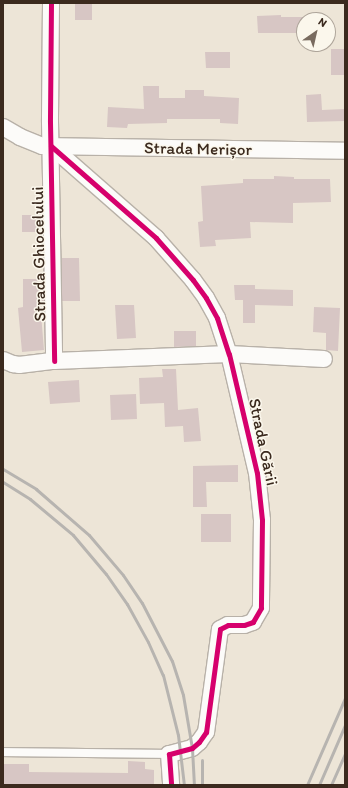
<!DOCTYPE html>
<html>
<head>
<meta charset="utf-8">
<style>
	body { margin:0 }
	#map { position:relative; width:348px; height:788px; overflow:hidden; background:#ede5d7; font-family:Itim,sans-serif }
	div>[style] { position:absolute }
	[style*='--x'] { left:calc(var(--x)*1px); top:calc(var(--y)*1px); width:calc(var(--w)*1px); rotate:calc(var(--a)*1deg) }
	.building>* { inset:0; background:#d7c6c4 }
	.roads { filter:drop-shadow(1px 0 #b8b1a8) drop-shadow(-1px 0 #b8b1a8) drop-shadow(0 1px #b8b1a8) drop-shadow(0 -1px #b8b1a8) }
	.lane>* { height:8px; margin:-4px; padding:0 4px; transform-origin:4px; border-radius:4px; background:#fcfbf9 }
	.street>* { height:16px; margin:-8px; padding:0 8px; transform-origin:8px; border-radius:8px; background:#fcfbf9 }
	.rail>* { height:3px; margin:-1.5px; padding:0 1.5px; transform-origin:1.5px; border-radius:1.5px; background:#b7b4b0 }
	.cycleway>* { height:5px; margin:-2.5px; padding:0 2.5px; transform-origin:2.5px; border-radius:2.5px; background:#d6006c }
	span { translate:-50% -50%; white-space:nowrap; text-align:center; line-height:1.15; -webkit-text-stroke:3px #fbf7ec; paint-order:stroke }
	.street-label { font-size:17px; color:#3b2a1e }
	.frame { position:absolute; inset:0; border:4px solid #3b2a1e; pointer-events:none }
	.north { position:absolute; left:296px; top:12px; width:40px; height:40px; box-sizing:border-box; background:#fbf7ec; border:1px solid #aea59a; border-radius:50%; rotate:34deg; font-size:11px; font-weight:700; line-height:16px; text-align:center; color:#3b2a1e }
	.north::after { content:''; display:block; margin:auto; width:14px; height:18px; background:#796b5f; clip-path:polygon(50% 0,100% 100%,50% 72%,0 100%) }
</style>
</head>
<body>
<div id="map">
	<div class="building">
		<i style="clip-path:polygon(75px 3px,92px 3px,92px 20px,75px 20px)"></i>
		<i style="clip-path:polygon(281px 15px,281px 17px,304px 17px,304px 33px,258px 33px,257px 16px)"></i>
		<i style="clip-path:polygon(331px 49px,345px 49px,345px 75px,331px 75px)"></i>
		<i style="clip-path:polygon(205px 52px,230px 52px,230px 68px,206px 68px)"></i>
		<i style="clip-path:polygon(143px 86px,159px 86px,159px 98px,185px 98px,185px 90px,204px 90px,204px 96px,239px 98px,238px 124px,220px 123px,220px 119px,167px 119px,167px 123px,128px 124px,127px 128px,107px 127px,108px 107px,144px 109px)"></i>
		<i style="clip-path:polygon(321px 94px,322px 110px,345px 109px,345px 121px,307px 122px,306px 95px)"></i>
		<i style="clip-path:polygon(274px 176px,294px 177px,294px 179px,330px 179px,331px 202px,293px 203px,293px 223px,250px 222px,251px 238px,215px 240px,216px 246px,200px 247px,198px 222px,203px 221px,201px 186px,243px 183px,243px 179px,274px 179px)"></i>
		<i style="clip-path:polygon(22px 215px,40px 215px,40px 232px,22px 232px)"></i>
		<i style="clip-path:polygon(62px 258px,79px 258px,80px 301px,62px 301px)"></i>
		<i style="clip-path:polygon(23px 279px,43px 279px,44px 302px,40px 302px,44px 350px,22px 352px,18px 308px,23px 307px)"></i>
		<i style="clip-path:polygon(234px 285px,255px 285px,255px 289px,293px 290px,293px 306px,255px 305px,255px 323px,243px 323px,243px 300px,235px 300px)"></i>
		<i style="clip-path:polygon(115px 305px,134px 305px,136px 338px,117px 339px)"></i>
		<i style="clip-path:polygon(314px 307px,340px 308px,338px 351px,326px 350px,326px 333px,313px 332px)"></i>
		<i style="clip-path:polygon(174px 331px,196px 331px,196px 346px,174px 347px)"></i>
		<i style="clip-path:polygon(162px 369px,176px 369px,178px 410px,198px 408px,201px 441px,184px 442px,183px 426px,165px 427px,164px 403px,140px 404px,139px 378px,163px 377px)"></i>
		<i style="clip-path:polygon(79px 380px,80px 402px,50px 404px,48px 382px)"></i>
		<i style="clip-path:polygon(136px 394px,137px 419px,111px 420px,110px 395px)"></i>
		<i style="clip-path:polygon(238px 465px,238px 482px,206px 482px,207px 507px,193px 507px,193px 466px)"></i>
		<i style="clip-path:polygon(201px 514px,231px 514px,231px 542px,201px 542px)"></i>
		<i style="clip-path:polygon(128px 761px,145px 762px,145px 769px,154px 770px,154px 785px,3px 785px,3px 764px,29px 764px,29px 772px,128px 773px)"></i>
	</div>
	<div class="roads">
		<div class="lane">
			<i style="--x:3;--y:752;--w:166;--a:0.7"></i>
		</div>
		<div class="street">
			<i style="--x:51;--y:3;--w:119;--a:90.5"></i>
			<i style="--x:50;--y:122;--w:239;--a:89"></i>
			<i style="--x:3;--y:127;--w:20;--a:30"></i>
			<i style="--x:20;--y:137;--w:24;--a:22"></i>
			<i style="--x:42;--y:146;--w:303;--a:0.9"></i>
			<i style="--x:51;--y:146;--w:140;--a:41.2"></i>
			<i style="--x:156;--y:238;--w:56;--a:48.6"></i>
			<i style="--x:193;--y:280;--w:22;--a:54"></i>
			<i style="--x:206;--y:298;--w:23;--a:61"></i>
			<i style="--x:217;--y:318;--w:38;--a:72"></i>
			<i style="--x:229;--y:354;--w:122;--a:76.8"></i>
			<i style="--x:257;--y:473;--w:47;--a:83.9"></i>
			<i style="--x:262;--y:520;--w:88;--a:90.7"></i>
			<i style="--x:261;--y:608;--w:16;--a:120"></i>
			<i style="--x:253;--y:622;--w:9;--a:162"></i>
			<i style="--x:244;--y:625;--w:16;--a:180"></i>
			<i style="--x:228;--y:625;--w:9;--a:153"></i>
			<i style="--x:220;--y:629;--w:104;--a:97.7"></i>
			<i style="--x:206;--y:732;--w:12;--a:125"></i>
			<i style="--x:199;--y:742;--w:9;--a:139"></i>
			<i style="--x:192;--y:748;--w:24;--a:165"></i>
			<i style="--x:169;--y:754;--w:31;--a:86"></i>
			<i style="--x:3;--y:360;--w:11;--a:22"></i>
			<i style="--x:13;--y:364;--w:6;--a:9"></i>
			<i style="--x:19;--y:365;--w:35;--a:-7"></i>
			<i style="--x:54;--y:361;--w:175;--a:-2.3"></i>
			<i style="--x:229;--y:354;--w:95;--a:3"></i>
		</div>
	</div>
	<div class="rail">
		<i style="--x:3;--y:469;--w:39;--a:31"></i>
		<i style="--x:36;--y:489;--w:70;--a:41"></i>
		<i style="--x:89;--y:535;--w:52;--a:49.6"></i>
		<i style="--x:123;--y:575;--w:34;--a:56"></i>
		<i style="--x:142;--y:603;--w:65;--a:62.7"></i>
		<i style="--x:172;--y:661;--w:36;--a:72"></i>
		<i style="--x:183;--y:695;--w:54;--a:80.4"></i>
		<i style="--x:192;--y:748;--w:37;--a:87"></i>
		<i style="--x:3;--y:482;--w:32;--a:32"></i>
		<i style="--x:30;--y:499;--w:56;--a:39.9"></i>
		<i style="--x:73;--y:535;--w:51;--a:49.8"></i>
		<i style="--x:106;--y:574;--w:37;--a:55"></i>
		<i style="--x:127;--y:604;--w:43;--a:61.1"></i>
		<i style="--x:148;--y:642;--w:36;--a:66"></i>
		<i style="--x:163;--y:675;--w:62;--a:76"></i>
		<i style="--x:178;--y:735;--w:50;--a:83.2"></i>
		<i style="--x:202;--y:760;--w:25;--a:90"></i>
		<i style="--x:307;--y:785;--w:95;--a:-66.4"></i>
		<i style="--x:319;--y:785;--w:65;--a:-66.6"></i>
		<i style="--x:331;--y:785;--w:35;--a:-66"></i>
	</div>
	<div class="cycleway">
		<i style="--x:51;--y:3;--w:119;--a:90.5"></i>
		<i style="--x:50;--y:122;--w:239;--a:89"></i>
		<i style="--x:51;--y:146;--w:140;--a:41.2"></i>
		<i style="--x:156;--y:238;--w:56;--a:48.6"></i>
		<i style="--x:193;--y:280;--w:22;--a:54"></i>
		<i style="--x:206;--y:298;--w:23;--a:61"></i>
		<i style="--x:217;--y:318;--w:38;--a:72"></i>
		<i style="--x:229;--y:354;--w:122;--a:76.8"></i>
		<i style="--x:257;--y:473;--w:47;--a:83.9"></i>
		<i style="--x:262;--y:520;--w:88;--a:90.7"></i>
		<i style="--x:261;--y:608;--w:16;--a:120"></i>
		<i style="--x:253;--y:622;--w:9;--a:162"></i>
		<i style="--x:244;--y:625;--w:16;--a:180"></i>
		<i style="--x:228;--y:625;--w:9;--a:153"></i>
		<i style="--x:220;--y:629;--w:104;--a:97.7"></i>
		<i style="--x:206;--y:732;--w:12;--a:125"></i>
		<i style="--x:199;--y:742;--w:9;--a:139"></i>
		<i style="--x:192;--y:748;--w:24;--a:165"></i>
		<i style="--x:169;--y:754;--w:31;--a:86"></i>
	</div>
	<div class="street-label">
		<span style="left:198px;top:149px;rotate:1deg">Strada Merișor</span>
		<span style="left:39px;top:254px;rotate:-91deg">Strada Ghiocelului</span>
		<span style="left:263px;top:442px;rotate:78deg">Strada Gării</span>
	</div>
	<div class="frame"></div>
	<div class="north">N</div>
</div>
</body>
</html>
